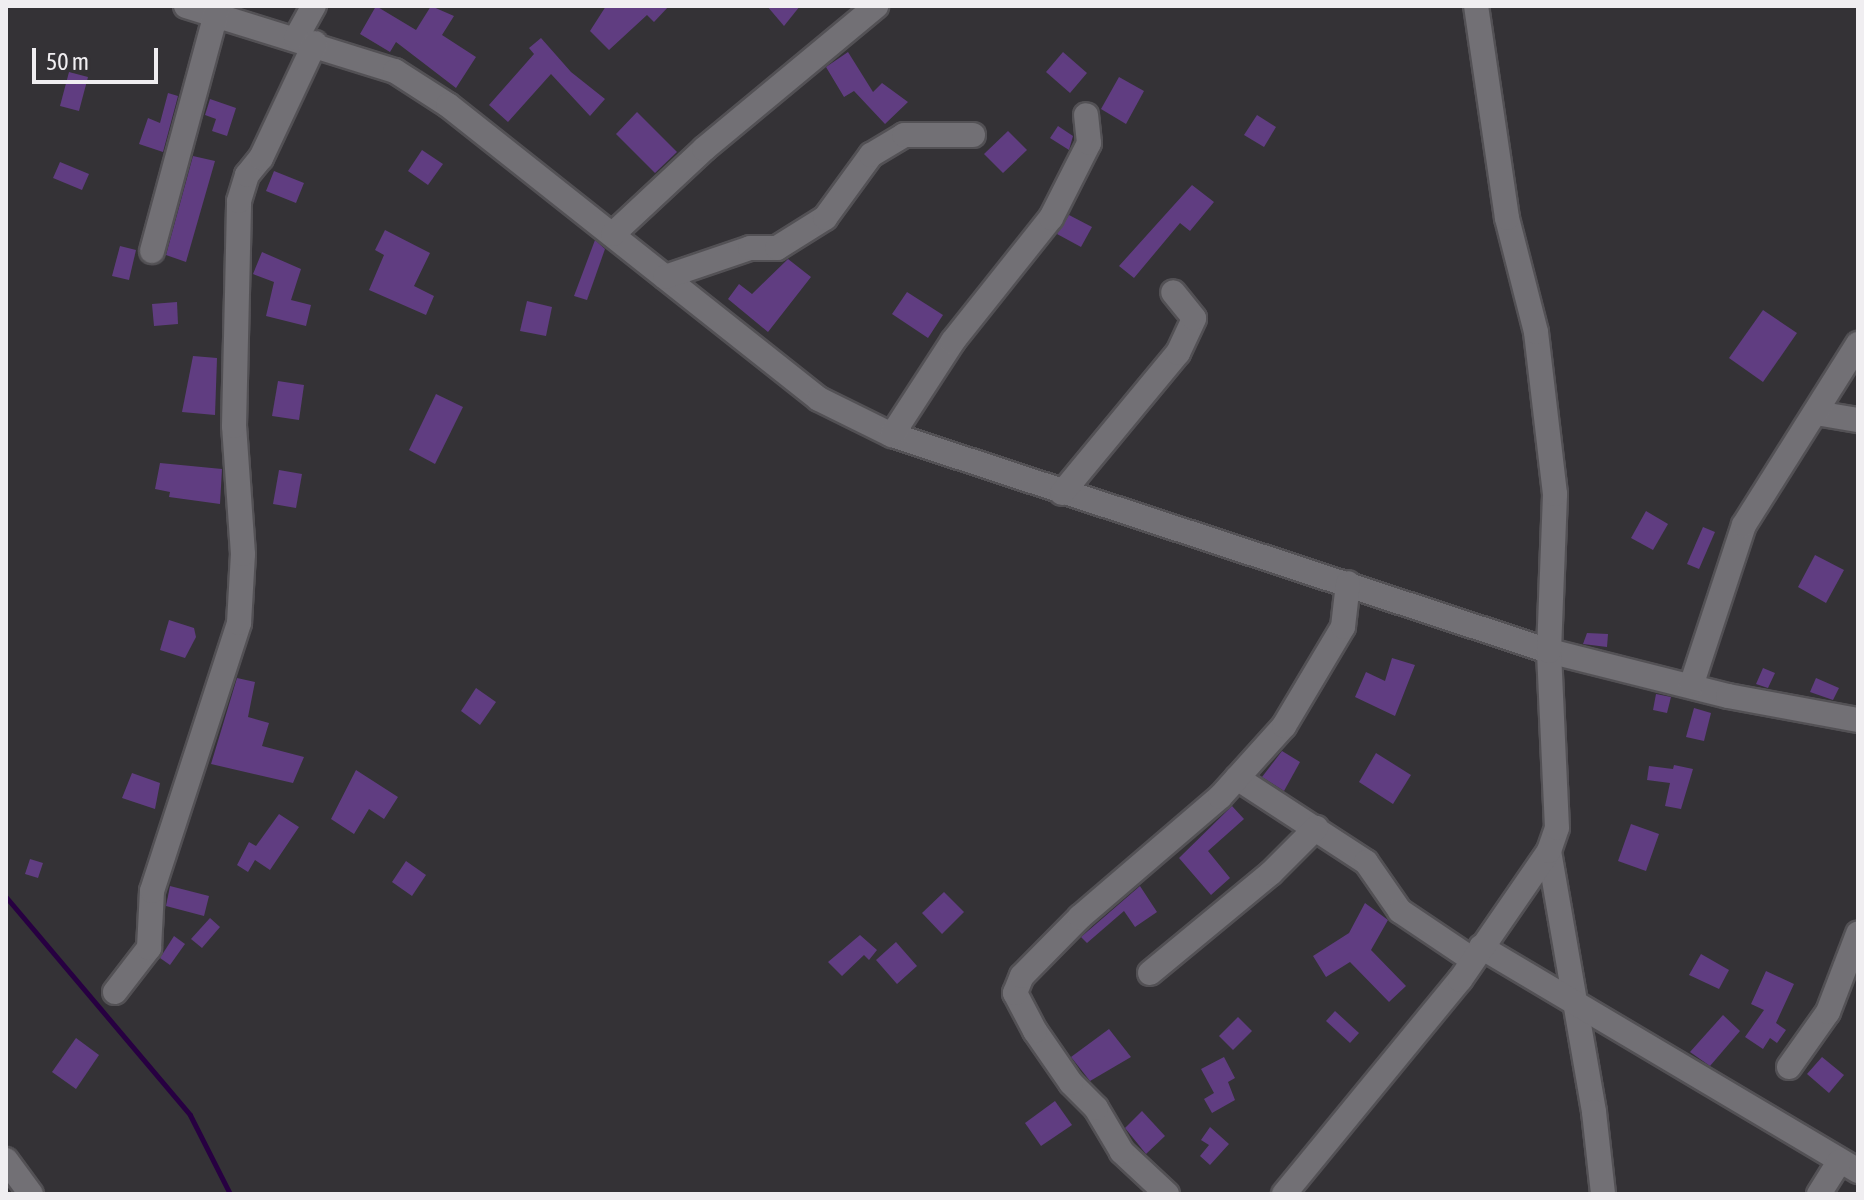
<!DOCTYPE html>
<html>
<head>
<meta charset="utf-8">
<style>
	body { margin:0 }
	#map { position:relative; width:1864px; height:1200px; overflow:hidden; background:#343236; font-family:"Asap Condensed",sans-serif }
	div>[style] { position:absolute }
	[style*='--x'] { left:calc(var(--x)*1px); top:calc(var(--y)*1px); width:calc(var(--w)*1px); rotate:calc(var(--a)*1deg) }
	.stream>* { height:5px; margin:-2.5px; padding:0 2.5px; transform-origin:2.5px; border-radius:2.5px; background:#270041 }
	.building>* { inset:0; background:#603d81 }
	.roads { filter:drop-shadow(2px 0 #535155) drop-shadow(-2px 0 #535155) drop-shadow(0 2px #535155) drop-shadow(0 -2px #535155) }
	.minor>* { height:24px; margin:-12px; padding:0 12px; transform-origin:12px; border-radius:12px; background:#727075 }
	span { translate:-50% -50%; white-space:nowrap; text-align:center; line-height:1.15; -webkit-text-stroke:6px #343236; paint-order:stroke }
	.frame { position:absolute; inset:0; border:8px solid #f0eef1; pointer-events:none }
	.scale { position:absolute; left:32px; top:48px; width:126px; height:36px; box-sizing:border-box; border:4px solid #f0eef1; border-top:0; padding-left:10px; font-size:24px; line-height:28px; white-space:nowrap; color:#f0eef1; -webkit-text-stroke:6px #343236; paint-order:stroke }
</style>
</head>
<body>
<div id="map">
	<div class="stream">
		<i style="--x:6;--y:897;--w:285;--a:49.8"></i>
		<i style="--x:190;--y:1115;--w:89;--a:63.1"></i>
	</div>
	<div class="building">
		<i style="clip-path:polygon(376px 6px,416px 30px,431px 6px,454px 16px,442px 35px,476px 57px,456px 88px,396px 42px,390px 52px,360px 34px)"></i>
		<i style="clip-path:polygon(606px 6px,669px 6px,654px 22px,647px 15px,609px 50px,590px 31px)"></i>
		<i style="clip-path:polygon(767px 6px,800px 6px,784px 26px)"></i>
		<i style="clip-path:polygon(541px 38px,571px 72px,605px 99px,590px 116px,551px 74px,508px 122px,489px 105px,534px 54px,529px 48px)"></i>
		<i style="clip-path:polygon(848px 52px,873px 92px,882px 83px,908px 102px,885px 124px,854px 91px,844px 97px,826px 67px)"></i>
		<i style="clip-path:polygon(1063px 52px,1087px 73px,1070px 93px,1046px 72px)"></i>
		<i style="clip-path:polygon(69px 72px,88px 77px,79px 111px,60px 106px)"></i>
		<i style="clip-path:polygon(1119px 77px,1144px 91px,1126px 124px,1101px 109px)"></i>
		<i style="clip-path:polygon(168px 93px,178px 96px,163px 152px,139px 144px,148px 118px,160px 123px)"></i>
		<i style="clip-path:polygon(210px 99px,236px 108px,227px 136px,212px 131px,216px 119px,205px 115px)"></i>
		<i style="clip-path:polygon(637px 112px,677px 152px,655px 173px,616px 134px)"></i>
		<i style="clip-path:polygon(1257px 115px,1276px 127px,1264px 147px,1244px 135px)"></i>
		<i style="clip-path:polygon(1058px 126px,1073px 136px,1069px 150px,1050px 138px)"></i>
		<i style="clip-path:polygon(1008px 131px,1027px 150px,1003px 173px,984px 154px)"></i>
		<i style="clip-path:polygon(422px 150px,443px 164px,428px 185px,408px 171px)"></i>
		<i style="clip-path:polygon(193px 156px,215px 161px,186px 262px,166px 255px)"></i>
		<i style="clip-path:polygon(60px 162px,89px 174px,82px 190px,53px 178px)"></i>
		<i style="clip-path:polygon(274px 171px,304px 183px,296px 203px,266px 191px)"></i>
		<i style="clip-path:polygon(1192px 185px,1214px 202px,1190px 231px,1180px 223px,1134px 278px,1119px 266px)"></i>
		<i style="clip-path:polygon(1069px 215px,1092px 227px,1081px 247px,1057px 234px)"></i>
		<i style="clip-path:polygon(385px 230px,430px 253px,414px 286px,434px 296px,426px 315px,369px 290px,384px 255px,375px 250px)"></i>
		<i style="clip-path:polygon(595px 240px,605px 249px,587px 300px,574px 296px)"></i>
		<i style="clip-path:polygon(120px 246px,136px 250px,129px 280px,112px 276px)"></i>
		<i style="clip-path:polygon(262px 252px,301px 269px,291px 300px,311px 305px,306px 326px,266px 316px,274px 282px,253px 274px)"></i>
		<i style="clip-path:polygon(788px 259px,811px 277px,768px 332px,728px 299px,739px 284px,752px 294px)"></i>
		<i style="clip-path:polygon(907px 292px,943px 315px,928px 338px,892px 314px)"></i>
		<i style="clip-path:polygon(527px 301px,552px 307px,546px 336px,520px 331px)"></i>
		<i style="clip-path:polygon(177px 302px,178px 324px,154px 326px,152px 304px)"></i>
		<i style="clip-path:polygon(1763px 310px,1797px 333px,1763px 382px,1729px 358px)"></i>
		<i style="clip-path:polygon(193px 356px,217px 358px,215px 415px,182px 412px)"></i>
		<i style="clip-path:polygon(278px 381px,304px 385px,299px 420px,272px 416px)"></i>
		<i style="clip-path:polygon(436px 394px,463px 407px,435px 464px,409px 450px)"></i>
		<i style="clip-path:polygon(160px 463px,222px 469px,220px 504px,169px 497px,170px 492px,155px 489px)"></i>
		<i style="clip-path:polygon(279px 470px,302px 474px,296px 508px,273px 504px)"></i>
		<i style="clip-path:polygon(1646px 511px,1668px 524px,1653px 550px,1631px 538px)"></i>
		<i style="clip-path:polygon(1703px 527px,1715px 532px,1699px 569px,1687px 564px)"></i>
		<i style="clip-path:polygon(1815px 555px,1844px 570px,1826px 603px,1798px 587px)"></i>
		<i style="clip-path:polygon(169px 620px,194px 628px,196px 637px,185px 658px,160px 650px)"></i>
		<i style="clip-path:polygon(1587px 633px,1608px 634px,1607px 647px,1583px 644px)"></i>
		<i style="clip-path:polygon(1392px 658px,1415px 665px,1395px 716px,1355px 697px,1366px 672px,1385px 681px)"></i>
		<i style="clip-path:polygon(1763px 668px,1775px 673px,1768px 688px,1756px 684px)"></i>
		<i style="clip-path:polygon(237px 678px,255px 682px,248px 717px,269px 723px,262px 746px,304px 757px,293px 783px,211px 764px)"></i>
		<i style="clip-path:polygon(1816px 678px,1839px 688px,1833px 700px,1810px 692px)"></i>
		<i style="clip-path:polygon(476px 688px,496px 702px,480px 725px,461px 711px)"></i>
		<i style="clip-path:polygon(1656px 694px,1671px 697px,1667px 713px,1653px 710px)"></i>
		<i style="clip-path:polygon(1694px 708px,1711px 713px,1704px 741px,1686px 737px)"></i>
		<i style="clip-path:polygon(1282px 751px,1300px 762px,1284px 791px,1262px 777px)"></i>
		<i style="clip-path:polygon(1376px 753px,1411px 775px,1393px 804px,1359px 782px)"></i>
		<i style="clip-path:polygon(1674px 765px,1693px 769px,1681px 809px,1665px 806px,1670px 783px,1647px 780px,1649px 766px,1673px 769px)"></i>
		<i style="clip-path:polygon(356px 770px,398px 797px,384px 819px,369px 809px,354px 834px,331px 819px)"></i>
		<i style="clip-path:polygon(132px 773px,160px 783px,155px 809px,122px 798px)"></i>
		<i style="clip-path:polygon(1232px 806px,1244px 819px,1208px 851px,1230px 878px,1211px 895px,1179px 858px)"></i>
		<i style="clip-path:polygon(279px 814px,299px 827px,270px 870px,255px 860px,248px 872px,237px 865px,249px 842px,256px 846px)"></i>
		<i style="clip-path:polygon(1631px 824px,1659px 834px,1646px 871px,1618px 861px)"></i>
		<i style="clip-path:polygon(30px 859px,43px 863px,38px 878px,25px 874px)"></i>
		<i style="clip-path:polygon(406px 861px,426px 875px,412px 896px,392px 882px)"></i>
		<i style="clip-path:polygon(170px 886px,209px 896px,204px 916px,166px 906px)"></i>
		<i style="clip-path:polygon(1140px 886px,1157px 912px,1135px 927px,1124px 911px,1087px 943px,1081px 937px)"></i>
		<i style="clip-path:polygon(944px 892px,964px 912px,942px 934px,922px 913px)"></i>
		<i style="clip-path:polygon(1365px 903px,1388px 920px,1371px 950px,1406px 986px,1389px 1002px,1350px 962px,1326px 977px,1313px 956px,1349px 933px)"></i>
		<i style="clip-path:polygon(210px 918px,220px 927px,202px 948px,191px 939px)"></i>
		<i style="clip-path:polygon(860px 935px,877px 950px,869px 960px,864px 955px,842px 976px,828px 962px)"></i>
		<i style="clip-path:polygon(174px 936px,185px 944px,170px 965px,160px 958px)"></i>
		<i style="clip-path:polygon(896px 942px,917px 966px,897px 984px,876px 960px)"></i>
		<i style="clip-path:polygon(1701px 954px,1729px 970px,1719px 989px,1689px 975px)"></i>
		<i style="clip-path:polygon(1766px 971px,1794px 984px,1776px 1023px,1786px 1030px,1777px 1043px,1770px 1038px,1763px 1049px,1745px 1037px,1764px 1010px,1751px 1004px)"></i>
		<i style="clip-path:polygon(1335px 1011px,1359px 1033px,1350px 1043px,1326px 1021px)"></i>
		<i style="clip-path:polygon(1723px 1015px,1740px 1031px,1710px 1066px,1690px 1052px)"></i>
		<i style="clip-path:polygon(1238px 1017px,1252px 1031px,1233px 1050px,1219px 1036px)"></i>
		<i style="clip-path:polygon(1109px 1029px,1131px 1057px,1090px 1081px,1071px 1057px)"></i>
		<i style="clip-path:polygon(76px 1038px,99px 1055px,76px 1089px,52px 1072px)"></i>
		<i style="clip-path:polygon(1224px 1057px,1235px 1078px,1228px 1082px,1235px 1100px,1212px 1113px,1204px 1099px,1214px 1093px,1201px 1069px)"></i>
		<i style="clip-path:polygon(1822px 1057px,1844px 1075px,1829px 1093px,1807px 1074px)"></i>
		<i style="clip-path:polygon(1055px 1101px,1072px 1125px,1041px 1146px,1025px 1123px)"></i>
		<i style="clip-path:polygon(1142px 1111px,1165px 1136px,1146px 1154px,1125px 1128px)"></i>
		<i style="clip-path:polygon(1210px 1127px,1229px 1144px,1210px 1165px,1200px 1156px,1209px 1145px,1201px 1140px)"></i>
	</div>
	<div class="roads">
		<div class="minor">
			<i style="--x:186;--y:6;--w:219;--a:17.3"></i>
			<i style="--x:395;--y:71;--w:63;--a:32.7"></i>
			<i style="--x:448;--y:105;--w:473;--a:38.4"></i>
			<i style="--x:819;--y:399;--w:81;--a:26.3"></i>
			<i style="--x:892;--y:435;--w:692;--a:18.2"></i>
			<i style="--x:1549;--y:651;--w:185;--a:14.1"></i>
			<i style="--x:1728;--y:696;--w:132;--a:10.5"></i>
			<i style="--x:296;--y:38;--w:37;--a:-61"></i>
			<i style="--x:613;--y:234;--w:125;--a:-43"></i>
			<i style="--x:704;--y:149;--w:224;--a:-39.7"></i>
			<i style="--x:152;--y:251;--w:245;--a:-74.9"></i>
			<i style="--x:665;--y:277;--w:90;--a:-18.8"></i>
			<i style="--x:750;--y:248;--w:27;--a:0"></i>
			<i style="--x:777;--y:248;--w:57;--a:-32"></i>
			<i style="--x:825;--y:218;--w:78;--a:-53.9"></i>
			<i style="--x:871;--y:155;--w:39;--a:-31"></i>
			<i style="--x:904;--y:135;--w:69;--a:0"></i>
			<i style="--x:1816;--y:413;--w:43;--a:9.5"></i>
			<i style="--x:892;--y:435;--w:112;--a:-57"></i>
			<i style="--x:953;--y:341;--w:157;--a:-51.5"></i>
			<i style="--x:1051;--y:218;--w:84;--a:-63.1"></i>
			<i style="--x:1089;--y:143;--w:28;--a:-96"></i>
			<i style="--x:1062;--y:493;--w:182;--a:-50.4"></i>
			<i style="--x:1178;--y:353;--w:38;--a:-65"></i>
			<i style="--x:1194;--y:318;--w:33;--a:-129"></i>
			<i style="--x:1691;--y:686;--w:169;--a:-71.8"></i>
			<i style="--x:1744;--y:525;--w:214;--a:-57.8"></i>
			<i style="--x:1237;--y:778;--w:154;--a:33.1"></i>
			<i style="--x:1366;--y:862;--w:60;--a:55.2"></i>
			<i style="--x:1400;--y:911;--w:88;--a:33.9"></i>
			<i style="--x:1549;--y:851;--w:265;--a:80.2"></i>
			<i style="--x:1594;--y:1112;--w:82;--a:83.7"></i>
			<i style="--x:1481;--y:947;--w:439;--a:30.7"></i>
			<i style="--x:1150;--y:973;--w:157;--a:-39.6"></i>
			<i style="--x:1271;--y:873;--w:64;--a:-45"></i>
			<i style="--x:115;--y:992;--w:56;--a:-52.3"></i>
			<i style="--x:149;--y:948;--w:57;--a:-87"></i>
			<i style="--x:152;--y:891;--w:282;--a:-72"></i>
			<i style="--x:239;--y:623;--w:69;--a:-86.7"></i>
			<i style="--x:243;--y:554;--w:128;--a:-94"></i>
			<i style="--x:234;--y:426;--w:225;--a:-88.7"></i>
			<i style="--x:239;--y:201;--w:27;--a:-73"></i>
			<i style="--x:247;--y:175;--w:22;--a:-51"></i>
			<i style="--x:261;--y:158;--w:127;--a:-64.8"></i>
			<i style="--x:1789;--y:1067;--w:67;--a:-54.7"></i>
			<i style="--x:1828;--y:1012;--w:84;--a:-69"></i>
			<i style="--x:6;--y:1160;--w:42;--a:53.7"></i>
			<i style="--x:1167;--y:1194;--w:62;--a:-137"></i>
			<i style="--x:1122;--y:1152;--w:51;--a:-120.6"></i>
			<i style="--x:1096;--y:1108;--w:35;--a:-135"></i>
			<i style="--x:1071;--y:1083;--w:63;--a:-124.7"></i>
			<i style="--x:1035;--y:1031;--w:43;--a:-117.8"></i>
			<i style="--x:1015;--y:993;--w:18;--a:-68"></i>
			<i style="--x:1022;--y:976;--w:83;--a:-45.5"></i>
			<i style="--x:1080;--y:917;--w:184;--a:-40.6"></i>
			<i style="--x:1220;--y:797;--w:96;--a:-48"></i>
			<i style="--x:1284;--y:726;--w:115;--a:-59.2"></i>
			<i style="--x:1343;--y:627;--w:44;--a:-83.5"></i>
			<i style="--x:1284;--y:1194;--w:277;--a:-50.6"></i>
			<i style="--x:1460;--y:980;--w:157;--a:-55.4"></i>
			<i style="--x:1549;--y:851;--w:24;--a:-71"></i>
			<i style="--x:1557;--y:828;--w:177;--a:-92.6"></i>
			<i style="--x:1549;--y:651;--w:157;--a:-87.8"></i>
			<i style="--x:1555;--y:494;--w:163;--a:-96.7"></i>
			<i style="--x:1536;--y:332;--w:118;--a:-104.3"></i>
			<i style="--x:1507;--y:218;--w:214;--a:-98.3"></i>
			<i style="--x:1819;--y:1194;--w:38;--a:-58"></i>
		</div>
	</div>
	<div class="frame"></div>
	<div class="scale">50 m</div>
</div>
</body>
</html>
